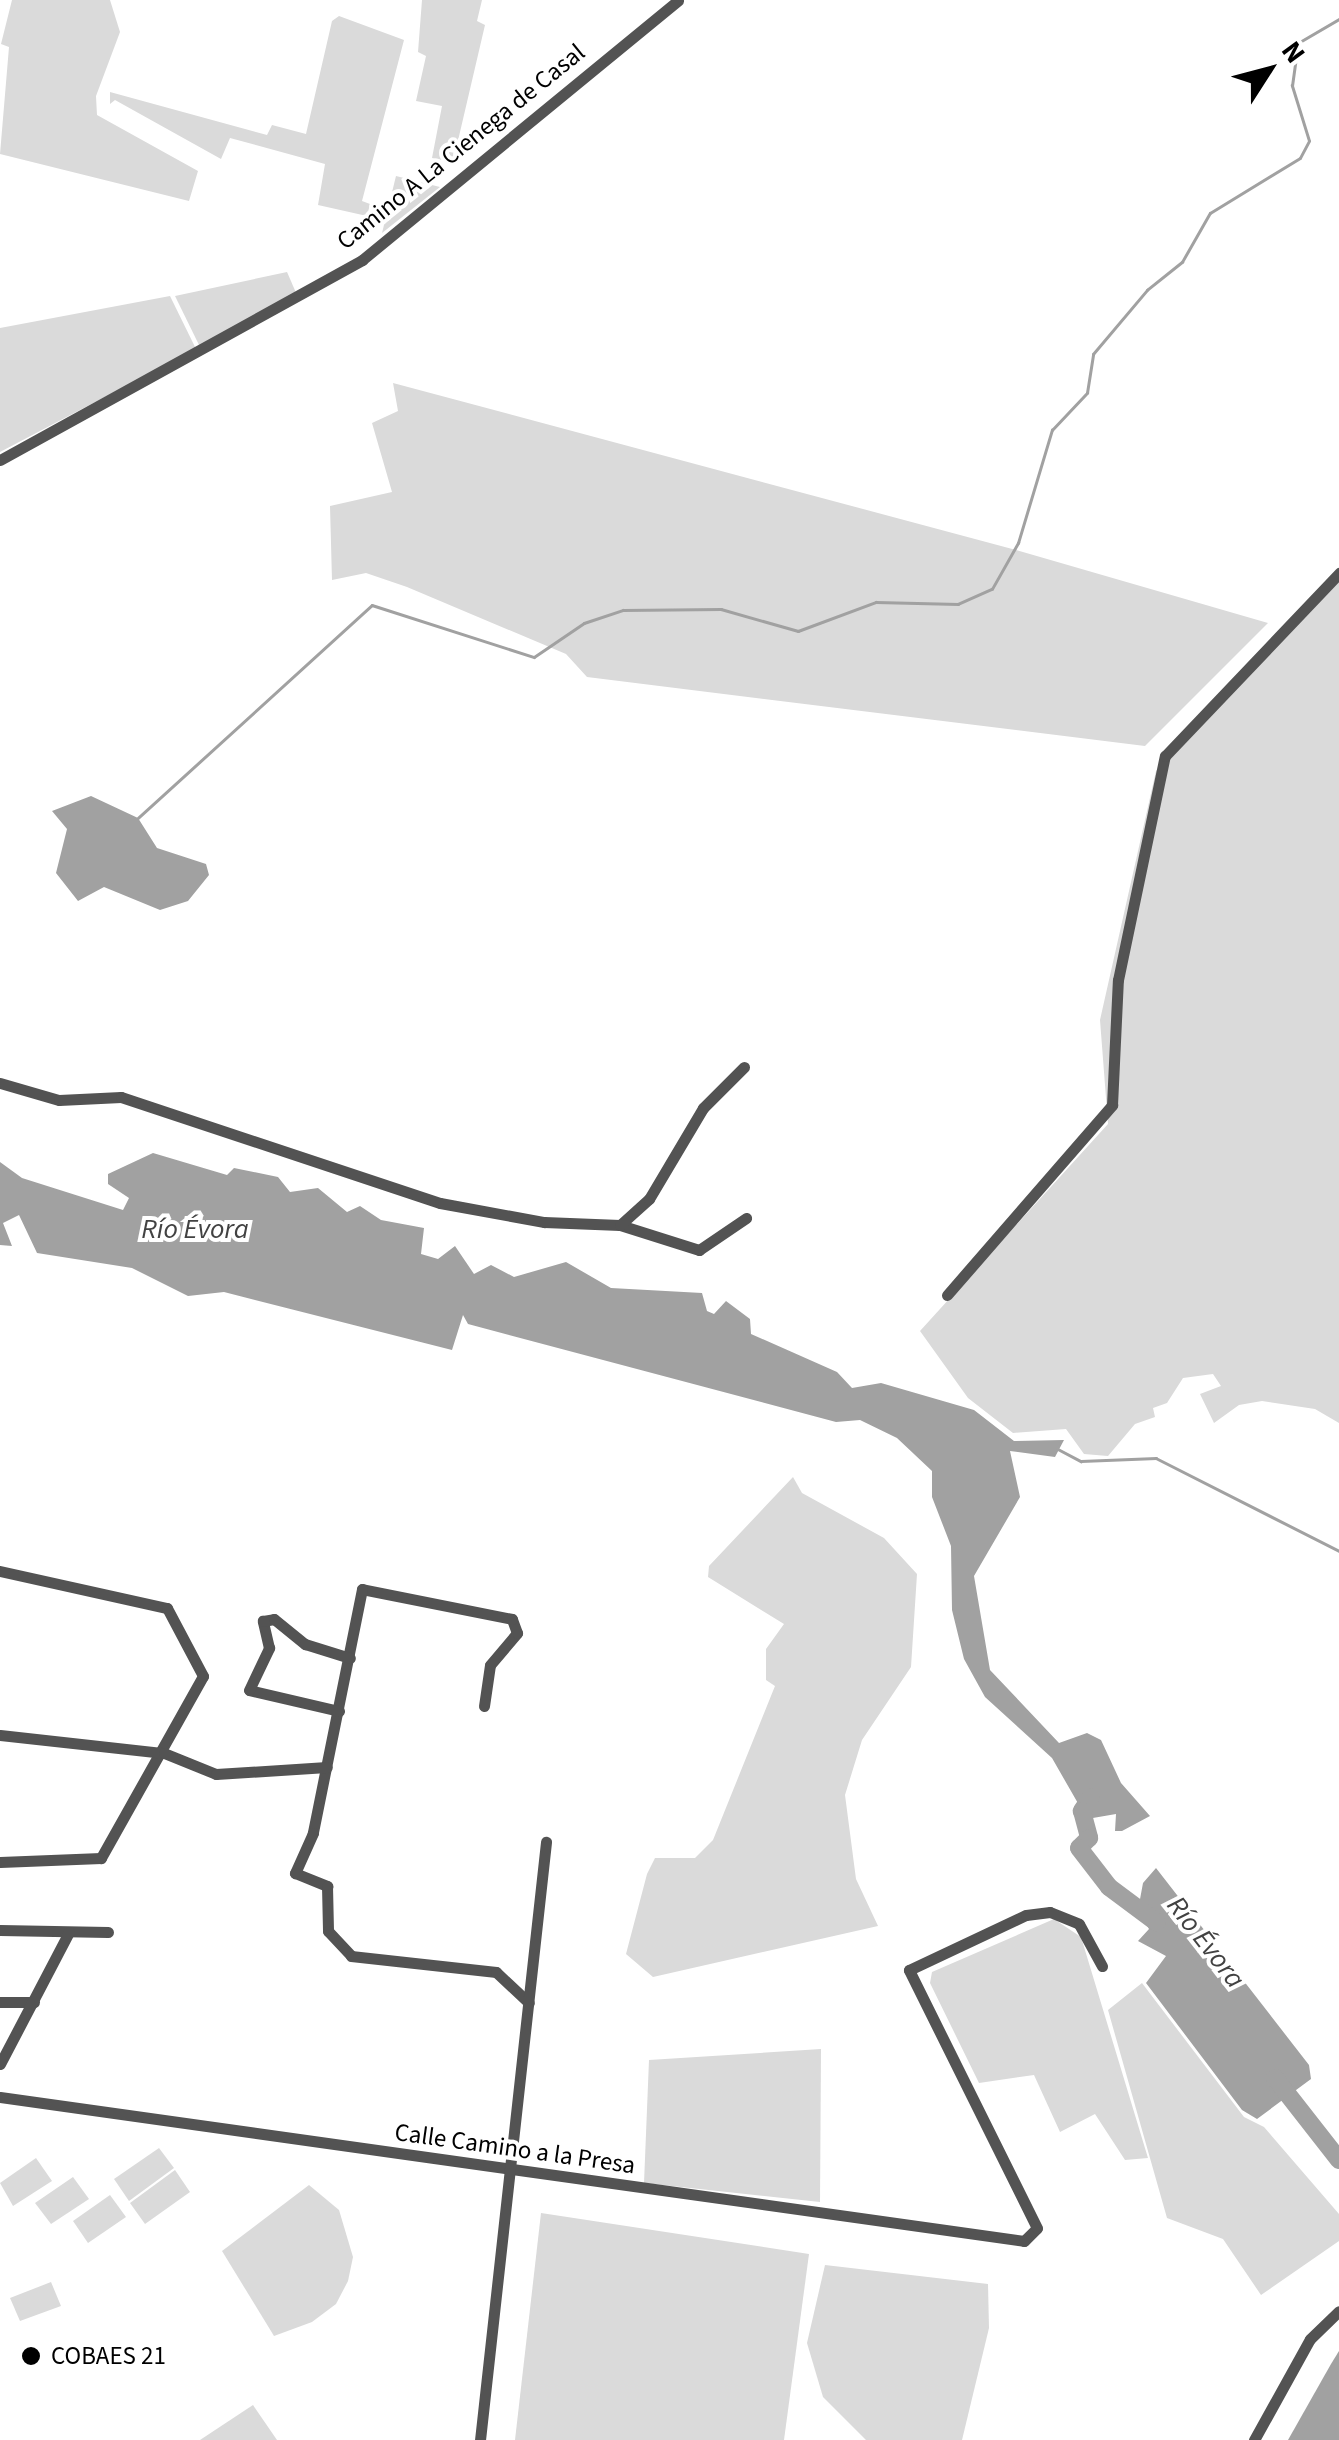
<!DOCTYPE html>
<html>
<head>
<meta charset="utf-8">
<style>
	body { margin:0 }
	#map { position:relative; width:1339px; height:2440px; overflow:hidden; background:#fff; font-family:"Source Sans 3",sans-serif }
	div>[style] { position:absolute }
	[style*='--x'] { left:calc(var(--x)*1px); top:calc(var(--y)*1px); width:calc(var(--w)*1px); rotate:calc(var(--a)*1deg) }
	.green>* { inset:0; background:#dadada }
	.water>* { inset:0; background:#a1a1a1 }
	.stream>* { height:2.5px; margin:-1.25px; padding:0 1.25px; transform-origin:1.25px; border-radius:1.25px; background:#a1a1a1 }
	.river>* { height:18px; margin:-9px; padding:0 9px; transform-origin:9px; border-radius:9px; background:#a1a1a1 }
	.minor>* { height:11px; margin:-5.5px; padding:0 5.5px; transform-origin:5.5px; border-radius:5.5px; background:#535353 }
	.dots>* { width:28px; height:28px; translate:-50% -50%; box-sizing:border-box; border:5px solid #fff; border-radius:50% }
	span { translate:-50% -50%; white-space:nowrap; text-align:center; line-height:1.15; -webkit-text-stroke:8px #fff; paint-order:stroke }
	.street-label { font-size:25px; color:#000 }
	.poi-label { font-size:25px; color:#000 }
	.left { translate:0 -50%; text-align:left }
	.water-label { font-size:28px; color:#424242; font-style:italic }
	.north { position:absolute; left:1219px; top:20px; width:100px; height:100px; -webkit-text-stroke:8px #fff; paint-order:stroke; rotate:54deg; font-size:28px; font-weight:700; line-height:40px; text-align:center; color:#000 }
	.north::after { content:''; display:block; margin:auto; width:35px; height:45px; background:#000; clip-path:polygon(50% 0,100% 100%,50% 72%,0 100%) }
</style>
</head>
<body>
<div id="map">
	<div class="green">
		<i style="clip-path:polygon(12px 0,110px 0,120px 32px,96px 96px,97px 115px,198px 171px,189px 201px,0 154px,9px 47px,1px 44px)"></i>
		<i style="clip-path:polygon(422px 0,482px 0,477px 21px,485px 25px,453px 162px,432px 158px,442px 106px,416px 101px,426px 56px,418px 52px)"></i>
		<i style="clip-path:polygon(339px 16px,404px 40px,362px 201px,370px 204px,367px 216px,318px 205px,325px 164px,230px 138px,221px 159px,115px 100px,110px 104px,110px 92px,267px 135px,272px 125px,306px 134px,332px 21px)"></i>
		<i style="clip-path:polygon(396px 176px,440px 187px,382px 233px)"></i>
		<i style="clip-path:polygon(287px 272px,297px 295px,200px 347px,175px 296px)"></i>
		<i style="clip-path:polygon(170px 296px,196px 349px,0 452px,0 328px)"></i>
		<i style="clip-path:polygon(393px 383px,1016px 550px,1268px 623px,1145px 746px,587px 677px,566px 654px,407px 587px,366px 573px,332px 580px,330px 506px,392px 492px,372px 423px,398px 411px)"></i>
		<i style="clip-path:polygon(1339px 577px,1339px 1423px,1315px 1409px,1262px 1401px,1239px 1405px,1214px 1423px,1200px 1394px,1221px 1386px,1213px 1374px,1183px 1378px,1167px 1403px,1153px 1408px,1155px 1417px,1135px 1424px,1108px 1456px,1084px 1454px,1066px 1429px,1013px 1433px,968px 1398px,920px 1331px,1108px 1124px,1100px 1020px,1156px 771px)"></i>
		<i style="clip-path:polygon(793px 1477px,802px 1493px,884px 1538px,917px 1574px,911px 1667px,862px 1740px,845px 1795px,856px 1879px,878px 1926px,653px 1977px,626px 1954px,647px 1874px,655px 1858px,695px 1858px,713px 1840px,775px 1686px,766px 1680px,766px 1649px,784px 1624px,708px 1577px,709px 1566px)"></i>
		<i style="clip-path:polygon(1054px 1919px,1081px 1937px,1148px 2158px,1125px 2160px,1095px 2114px,1060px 2132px,1034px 2075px,979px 2083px,930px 1983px,932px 1972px)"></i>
		<i style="clip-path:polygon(1142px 1983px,1244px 2117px,1264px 2127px,1339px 2214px,1339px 2241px,1261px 2295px,1223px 2239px,1167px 2218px,1108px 2010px)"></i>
		<i style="clip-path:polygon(821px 2049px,820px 2202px,644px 2183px,649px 2060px)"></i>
		<i style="clip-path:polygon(159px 2148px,174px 2168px,129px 2201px,114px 2179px)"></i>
		<i style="clip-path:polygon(36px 2158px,52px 2181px,13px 2206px,0 2183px)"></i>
		<i style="clip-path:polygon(175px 2170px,190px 2192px,145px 2224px,130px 2203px)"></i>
		<i style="clip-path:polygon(73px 2177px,89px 2199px,51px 2224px,35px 2203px)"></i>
		<i style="clip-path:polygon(309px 2185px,339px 2210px,353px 2257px,348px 2281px,336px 2304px,312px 2322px,274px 2336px,222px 2251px)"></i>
		<i style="clip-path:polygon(110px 2195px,126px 2217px,88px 2243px,73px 2221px)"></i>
		<i style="clip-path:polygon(541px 2213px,809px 2254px,784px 2440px,515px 2440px)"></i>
		<i style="clip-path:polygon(825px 2265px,988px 2284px,989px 2328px,962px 2440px,866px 2440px,823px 2397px,807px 2343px)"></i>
		<i style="clip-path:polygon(51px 2282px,61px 2306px,20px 2321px,10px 2298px)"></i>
		<i style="clip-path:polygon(253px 2405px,277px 2440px,200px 2440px)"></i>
	</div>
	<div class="water">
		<i style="clip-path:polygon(91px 796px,138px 818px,157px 848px,206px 864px,209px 875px,188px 901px,160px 910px,104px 887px,78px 901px,56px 873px,67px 829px,52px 811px)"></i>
		<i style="clip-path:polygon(153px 1153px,227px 1175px,234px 1168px,278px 1177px,290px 1192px,318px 1188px,347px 1212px,360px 1206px,381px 1220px,424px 1228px,421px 1254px,438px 1259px,455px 1246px,474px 1274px,491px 1265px,514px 1277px,566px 1262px,611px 1288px,702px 1293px,707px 1311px,714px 1314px,726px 1301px,750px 1319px,751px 1334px,837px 1372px,852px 1388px,881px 1383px,974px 1410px,1014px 1441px,1064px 1440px,1055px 1457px,1010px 1451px,1020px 1497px,974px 1576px,990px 1670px,1059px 1743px,1087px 1733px,1101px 1740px,1121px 1783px,1150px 1816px,1122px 1831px,1115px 1831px,1116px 1814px,1087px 1819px,1052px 1758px,985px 1697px,964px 1659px,952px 1610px,951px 1546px,932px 1497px,932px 1471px,897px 1438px,860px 1420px,836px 1422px,468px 1324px,463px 1315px,452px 1350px,224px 1292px,188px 1296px,132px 1268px,37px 1253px,19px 1215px,3px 1223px,12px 1246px,0 1245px,0 1162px,22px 1178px,123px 1210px,129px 1198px,108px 1184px,108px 1174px)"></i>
		<i style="clip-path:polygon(1156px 1868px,1309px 2065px,1311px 2079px,1257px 2119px,1242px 2110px,1146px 1983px,1166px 1956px,1138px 1941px,1149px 1929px,1138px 1910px,1143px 1883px)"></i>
		<i style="clip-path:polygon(1339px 2351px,1339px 2440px,1288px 2440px,1331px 2364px)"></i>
	</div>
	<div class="stream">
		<i style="--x:138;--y:818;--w:316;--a:-42.3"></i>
		<i style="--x:372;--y:605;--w:170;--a:17.8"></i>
		<i style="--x:534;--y:657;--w:60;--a:-34.2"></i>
		<i style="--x:584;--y:623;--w:41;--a:-18.4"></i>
		<i style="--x:623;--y:610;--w:98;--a:-0.6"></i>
		<i style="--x:721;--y:609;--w:80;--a:15.9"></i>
		<i style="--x:798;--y:631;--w:83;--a:-20.4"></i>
		<i style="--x:876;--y:602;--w:82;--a:1.4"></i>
		<i style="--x:958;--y:604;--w:37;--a:-24"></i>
		<i style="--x:992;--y:589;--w:53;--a:-60.5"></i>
		<i style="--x:1018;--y:543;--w:118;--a:-73.3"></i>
		<i style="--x:1052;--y:430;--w:51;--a:-46.6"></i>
		<i style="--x:1087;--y:393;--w:39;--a:-81"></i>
		<i style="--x:1093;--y:354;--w:84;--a:-49.8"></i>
		<i style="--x:1147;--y:290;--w:45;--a:-38.7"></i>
		<i style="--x:1182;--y:262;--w:56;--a:-60.3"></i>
		<i style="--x:1210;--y:213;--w:105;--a:-31.4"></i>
		<i style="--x:1300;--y:158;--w:19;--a:-62"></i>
		<i style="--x:1309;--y:141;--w:58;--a:-107.2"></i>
		<i style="--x:1292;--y:86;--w:43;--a:-82.1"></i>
		<i style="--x:1298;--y:43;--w:48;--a:-30.3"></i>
		<i style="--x:1058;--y:1449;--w:26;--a:28"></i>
		<i style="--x:1081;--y:1461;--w:75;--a:-2.3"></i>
		<i style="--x:1156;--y:1458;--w:205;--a:26.9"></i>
	</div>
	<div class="river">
		<i style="--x:1091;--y:1797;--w:17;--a:123"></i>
		<i style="--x:1082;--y:1811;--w:28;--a:75"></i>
		<i style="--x:1089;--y:1838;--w:14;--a:135"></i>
		<i style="--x:1079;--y:1848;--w:49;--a:52.4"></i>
		<i style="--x:1109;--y:1887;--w:59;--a:36.7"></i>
		<i style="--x:1275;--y:2078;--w:104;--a:52"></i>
	</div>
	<div class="minor">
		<i style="--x:0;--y:460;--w:414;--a:-28.9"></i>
		<i style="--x:362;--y:260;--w:409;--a:-39.4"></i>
		<i style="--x:0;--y:1083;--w:61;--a:16.1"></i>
		<i style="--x:59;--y:1100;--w:62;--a:-2.8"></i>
		<i style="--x:121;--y:1097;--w:336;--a:18.4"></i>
		<i style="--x:440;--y:1203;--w:106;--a:10.4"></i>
		<i style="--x:544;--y:1222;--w:76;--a:2.3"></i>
		<i style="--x:620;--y:1225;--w:83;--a:17.6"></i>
		<i style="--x:699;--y:1250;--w:57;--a:-34.2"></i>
		<i style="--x:620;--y:1225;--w:39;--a:-42"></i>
		<i style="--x:649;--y:1199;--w:106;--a:-59.3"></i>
		<i style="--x:703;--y:1108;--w:58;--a:-45"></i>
		<i style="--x:947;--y:1295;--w:252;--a:-49"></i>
		<i style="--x:1112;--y:1105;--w:125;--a:-87.3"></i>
		<i style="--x:1118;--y:980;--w:229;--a:-78.2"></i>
		<i style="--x:1165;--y:756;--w:253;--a:-46.4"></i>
		<i style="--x:0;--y:1571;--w:171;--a:12.5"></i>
		<i style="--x:167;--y:1608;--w:77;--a:62.1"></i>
		<i style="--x:203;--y:1676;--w:209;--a:119.3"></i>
		<i style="--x:101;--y:1858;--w:101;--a:177.7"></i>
		<i style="--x:484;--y:1706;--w:41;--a:-81.7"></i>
		<i style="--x:490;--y:1665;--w:42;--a:-49.8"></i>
		<i style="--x:517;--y:1633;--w:15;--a:-110"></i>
		<i style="--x:512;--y:1619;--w:153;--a:-168.7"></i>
		<i style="--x:362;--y:1589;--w:249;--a:101.4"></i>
		<i style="--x:313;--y:1833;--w:44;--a:114.2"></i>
		<i style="--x:295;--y:1873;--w:35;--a:22"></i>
		<i style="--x:327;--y:1886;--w:45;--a:88.7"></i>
		<i style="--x:328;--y:1931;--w:34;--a:47"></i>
		<i style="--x:351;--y:1956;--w:146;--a:6.3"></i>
		<i style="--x:496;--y:1972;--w:45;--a:43.2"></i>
		<i style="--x:339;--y:1711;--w:92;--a:-166.9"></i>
		<i style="--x:249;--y:1690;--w:47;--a:-64.5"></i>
		<i style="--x:269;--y:1648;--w:28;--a:-103"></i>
		<i style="--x:263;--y:1621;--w:11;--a:-10"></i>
		<i style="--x:274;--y:1619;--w:40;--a:39"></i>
		<i style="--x:305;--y:1644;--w:47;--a:17.3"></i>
		<i style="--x:0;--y:1735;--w:165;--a:6.3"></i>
		<i style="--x:164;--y:1753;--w:56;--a:22"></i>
		<i style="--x:216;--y:1774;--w:111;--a:-3.6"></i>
		<i style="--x:0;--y:1930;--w:108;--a:1.1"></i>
		<i style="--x:0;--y:2002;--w:34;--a:0"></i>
		<i style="--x:0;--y:2064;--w:149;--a:-62.4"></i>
		<i style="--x:0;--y:2097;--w:1034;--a:8"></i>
		<i style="--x:1024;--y:2241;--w:18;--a:-45"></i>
		<i style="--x:1037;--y:2228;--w:288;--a:-116.4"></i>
		<i style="--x:909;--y:1970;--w:129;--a:-25.2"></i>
		<i style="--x:1026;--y:1915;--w:24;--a:-7"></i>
		<i style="--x:1050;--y:1912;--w:31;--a:22"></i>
		<i style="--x:1079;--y:1924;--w:48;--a:61.3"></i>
		<i style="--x:480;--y:2440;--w:602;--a:-83.7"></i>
		<i style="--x:1254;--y:2440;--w:115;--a:-61"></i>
		<i style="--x:1310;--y:2339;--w:40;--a:-44"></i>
	</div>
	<div class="dots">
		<i style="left:31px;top:2356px;background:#000"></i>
	</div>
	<div class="street-label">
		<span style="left:461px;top:147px;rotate:-39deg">Camino A La Cienega de Casal</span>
		<span style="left:515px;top:2149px;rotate:8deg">Calle Camino a la Presa</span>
	</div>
	<div class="poi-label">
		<span class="left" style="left:51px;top:2356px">COBAES 21</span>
	</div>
	<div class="water-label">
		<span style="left:195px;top:1229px">Río Évora</span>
		<span style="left:1206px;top:1942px;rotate:52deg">Río Évora</span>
	</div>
	<div class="north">N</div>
</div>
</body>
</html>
